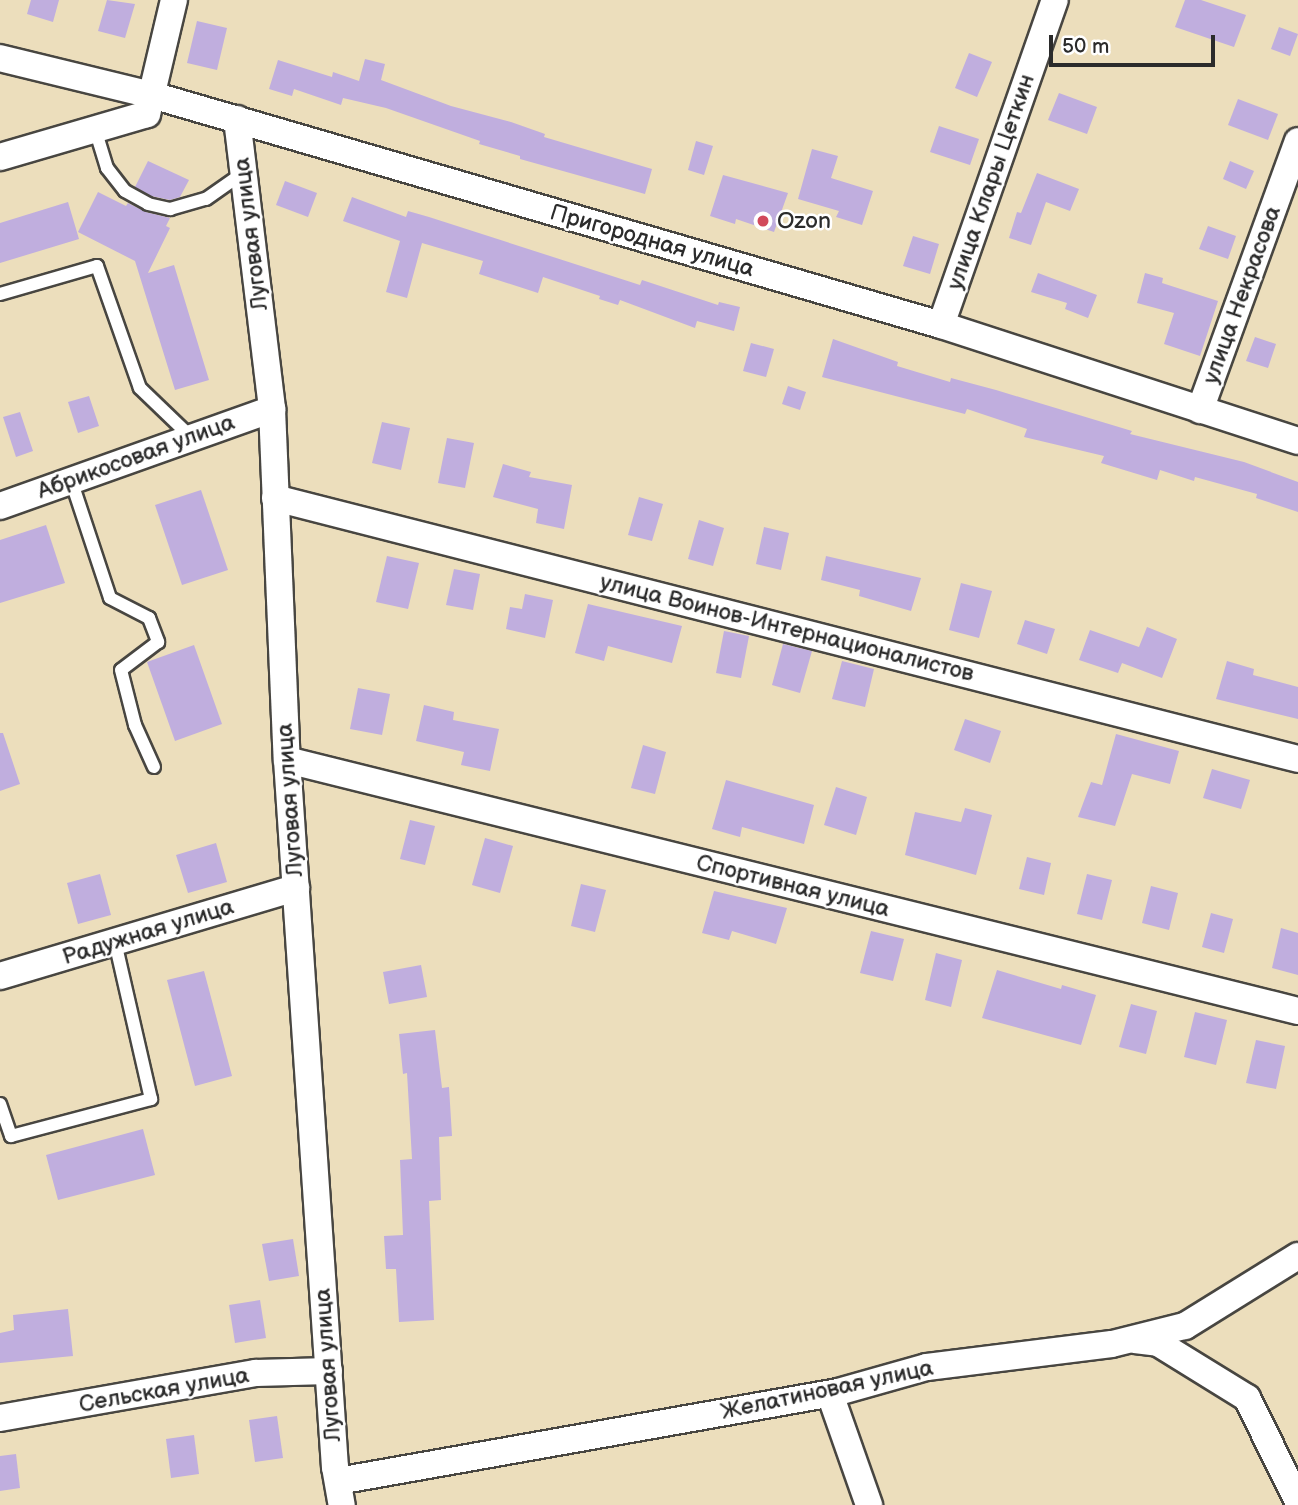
<!DOCTYPE html>
<html>
<head>
<meta charset="utf-8">
<style>
	body { margin:0 }
	#map { position:relative; width:1298px; height:1505px; overflow:hidden; background:#ecdebc; font-family:"Balsamiq Sans",sans-serif }
	div>[style] { position:absolute }
	[style*='--x'] { left:calc(var(--x)*1px); top:calc(var(--y)*1px); width:calc(var(--w)*1px); rotate:calc(var(--a)*1deg) }
	.building>* { inset:0; background:#c0aede }
	.roads { filter:drop-shadow(2px 0 #484641) drop-shadow(-2px 0 #484641) drop-shadow(0 2px #484641) drop-shadow(0 -2px #484641) }
	.lane>* { height:12px; margin:-6px; padding:0 6px; transform-origin:6px; border-radius:6px; background:#fff }
	.street>* { height:26px; margin:-13px; padding:0 13px; transform-origin:13px; border-radius:13px; background:#fff }
	.dots>* { width:19px; height:19px; translate:-50% -50%; box-sizing:border-box; border:4px solid #fff; border-radius:50% }
	span { translate:-50% -50%; white-space:nowrap; text-align:center; line-height:1.15; -webkit-text-stroke:5px #fff; paint-order:stroke }
	.street-label { font-size:23px; color:#2b2b2b }
	.poi-label { font-size:23px; color:#2b2b2b }
	.left { translate:0 -50%; text-align:left }
	.scale { position:absolute; left:1049px; top:35px; width:166px; height:32px; box-sizing:border-box; border:4px solid #2b2b2b; border-top:0; padding-left:9px; font-size:21px; line-height:24px; white-space:nowrap; color:#2b2b2b; -webkit-text-stroke:5px #fff; paint-order:stroke }
</style>
</head>
<body>
<div id="map">
	<div class="building">
		<i style="clip-path:polygon(31px 0,59px 0,53px 22px,27px 14px)"></i>
		<i style="clip-path:polygon(107px 0,135px 4px,125px 38px,98px 31px)"></i>
		<i style="clip-path:polygon(1185px 0,1201px 0,1246px 15px,1234px 47px,1175px 27px)"></i>
		<i style="clip-path:polygon(197px 21px,227px 28px,217px 70px,187px 63px)"></i>
		<i style="clip-path:polygon(1279px 27px,1298px 34px,1290px 56px,1271px 49px)"></i>
		<i style="clip-path:polygon(969px 53px,992px 62px,977px 97px,955px 88px)"></i>
		<i style="clip-path:polygon(365px 59px,385px 64px,381px 80px,451px 106px,511px 122px,545px 134px,544px 137px,652px 169px,645px 194px,520px 159px,520px 156px,479px 144px,480px 141px,386px 108px,343px 98px,341px 105px,294px 89px,292px 96px,269px 89px,278px 60px,332px 77px,333px 72px,359px 81px)"></i>
		<i style="clip-path:polygon(1059px 93px,1097px 107px,1087px 134px,1048px 120px)"></i>
		<i style="clip-path:polygon(1238px 99px,1278px 114px,1268px 140px,1228px 125px)"></i>
		<i style="clip-path:polygon(939px 126px,979px 139px,970px 165px,930px 152px)"></i>
		<i style="clip-path:polygon(696px 141px,713px 146px,704px 175px,688px 170px)"></i>
		<i style="clip-path:polygon(812px 149px,838px 156px,831px 178px,873px 191px,862px 225px,836px 217px,839px 211px,798px 199px)"></i>
		<i style="clip-path:polygon(148px 161px,189px 180px,180px 197px,170px 200px,151px 196px,135px 187px)"></i>
		<i style="clip-path:polygon(1230px 161px,1254px 171px,1246px 189px,1223px 179px)"></i>
		<i style="clip-path:polygon(1037px 173px,1079px 189px,1070px 211px,1046px 202px,1031px 245px,1009px 238px,1017px 212px,1021px 213px)"></i>
		<i style="clip-path:polygon(723px 175px,788px 193px,774px 232px,736px 219px,735px 224px,710px 216px)"></i>
		<i style="clip-path:polygon(285px 181px,317px 193px,308px 217px,276px 205px)"></i>
		<i style="clip-path:polygon(98px 192px,126px 206px,128px 203px,146px 212px,170px 218px,166px 226px,170px 228px,148px 273px,174px 265px,209px 380px,175px 390px,135px 261px,78px 232px)"></i>
		<i style="clip-path:polygon(352px 197px,406px 217px,408px 211px,429px 217px,640px 285px,642px 280px,718px 305px,719px 302px,740px 307px,734px 331px,697px 321px,695px 328px,620px 300px,618px 305px,599px 299px,600px 296px,543px 277px,538px 293px,479px 274px,483px 261px,422px 243px,407px 298px,386px 292px,400px 241px,343px 221px)"></i>
		<i style="clip-path:polygon(68px 202px,79px 239px,0 263px,0 223px)"></i>
		<i style="clip-path:polygon(1208px 226px,1236px 236px,1228px 259px,1199px 249px)"></i>
		<i style="clip-path:polygon(913px 236px,939px 244px,930px 274px,903px 266px)"></i>
		<i style="clip-path:polygon(1038px 273px,1097px 295px,1088px 318px,1065px 309px,1067px 303px,1031px 292px)"></i>
		<i style="clip-path:polygon(1145px 273px,1163px 278px,1162px 283px,1218px 301px,1200px 356px,1164px 344px,1174px 313px,1137px 303px)"></i>
		<i style="clip-path:polygon(1255px 337px,1276px 344px,1268px 368px,1246px 361px)"></i>
		<i style="clip-path:polygon(833px 339px,898px 362px,897px 366px,950px 382px,951px 378px,996px 390px,1132px 431px,1130px 434px,1244px 462px,1298px 482px,1298px 512px,1256px 498px,1257px 494px,1195px 477px,1194px 481px,1160px 470px,1157px 480px,1101px 463px,1104px 456px,1024px 437px,1027px 429px,967px 409px,965px 414px,822px 377px)"></i>
		<i style="clip-path:polygon(751px 343px,774px 349px,766px 377px,743px 371px)"></i>
		<i style="clip-path:polygon(788px 386px,806px 392px,800px 410px,782px 404px)"></i>
		<i style="clip-path:polygon(89px 396px,99px 426px,78px 433px,68px 402px)"></i>
		<i style="clip-path:polygon(20px 412px,33px 451px,16px 457px,3px 417px)"></i>
		<i style="clip-path:polygon(382px 422px,410px 428px,401px 470px,372px 463px)"></i>
		<i style="clip-path:polygon(447px 438px,474px 443px,465px 488px,438px 483px)"></i>
		<i style="clip-path:polygon(503px 464px,531px 472px,529px 477px,572px 485px,564px 529px,536px 523px,538px 509px,493px 497px)"></i>
		<i style="clip-path:polygon(201px 490px,228px 570px,182px 585px,155px 505px)"></i>
		<i style="clip-path:polygon(639px 497px,663px 504px,652px 541px,628px 535px)"></i>
		<i style="clip-path:polygon(699px 520px,724px 528px,713px 566px,688px 559px)"></i>
		<i style="clip-path:polygon(46px 525px,65px 583px,0 603px,0 540px)"></i>
		<i style="clip-path:polygon(764px 527px,789px 533px,781px 570px,756px 564px)"></i>
		<i style="clip-path:polygon(387px 556px,419px 563px,408px 609px,376px 602px)"></i>
		<i style="clip-path:polygon(826px 556px,921px 578px,911px 611px,859px 596px,860px 590px,821px 580px)"></i>
		<i style="clip-path:polygon(454px 569px,480px 574px,473px 610px,446px 605px)"></i>
		<i style="clip-path:polygon(961px 583px,992px 591px,979px 638px,949px 630px)"></i>
		<i style="clip-path:polygon(525px 594px,553px 600px,545px 638px,506px 629px,510px 607px,522px 609px)"></i>
		<i style="clip-path:polygon(588px 604px,682px 626px,672px 663px,608px 646px,604px 661px,575px 653px)"></i>
		<i style="clip-path:polygon(1025px 620px,1055px 629px,1047px 654px,1017px 644px)"></i>
		<i style="clip-path:polygon(1147px 627px,1177px 639px,1162px 678px,1122px 663px,1118px 673px,1079px 660px,1090px 630px,1139px 647px)"></i>
		<i style="clip-path:polygon(724px 631px,749px 636px,741px 678px,716px 673px)"></i>
		<i style="clip-path:polygon(783px 644px,812px 651px,800px 693px,772px 685px)"></i>
		<i style="clip-path:polygon(194px 645px,222px 724px,175px 741px,147px 662px)"></i>
		<i style="clip-path:polygon(842px 661px,874px 669px,865px 707px,832px 699px)"></i>
		<i style="clip-path:polygon(1227px 661px,1254px 669px,1253px 675px,1298px 687px,1298px 719px,1216px 699px)"></i>
		<i style="clip-path:polygon(358px 688px,390px 694px,382px 735px,350px 729px)"></i>
		<i style="clip-path:polygon(424px 705px,454px 712px,453px 720px,499px 729px,490px 771px,461px 765px,464px 752px,416px 741px)"></i>
		<i style="clip-path:polygon(965px 719px,1001px 731px,990px 763px,954px 750px)"></i>
		<i style="clip-path:polygon(0 733px,3px 733px,20px 784px,0 791px)"></i>
		<i style="clip-path:polygon(1116px 734px,1179px 751px,1170px 784px,1132px 774px,1115px 826px,1078px 817px,1091px 782px,1102px 785px)"></i>
		<i style="clip-path:polygon(643px 745px,666px 752px,655px 794px,631px 788px)"></i>
		<i style="clip-path:polygon(1212px 769px,1250px 780px,1241px 809px,1203px 798px)"></i>
		<i style="clip-path:polygon(726px 780px,814px 805px,804px 844px,742px 827px,740px 837px,712px 829px)"></i>
		<i style="clip-path:polygon(836px 787px,867px 797px,856px 835px,824px 825px)"></i>
		<i style="clip-path:polygon(965px 808px,992px 815px,976px 875px,905px 855px,915px 812px,961px 822px)"></i>
		<i style="clip-path:polygon(410px 820px,435px 826px,425px 865px,400px 859px)"></i>
		<i style="clip-path:polygon(485px 838px,513px 846px,500px 893px,472px 885px)"></i>
		<i style="clip-path:polygon(216px 843px,227px 882px,188px 893px,176px 855px)"></i>
		<i style="clip-path:polygon(1027px 857px,1051px 863px,1044px 895px,1019px 889px)"></i>
		<i style="clip-path:polygon(100px 874px,111px 915px,78px 924px,67px 883px)"></i>
		<i style="clip-path:polygon(1087px 874px,1112px 880px,1102px 920px,1077px 914px)"></i>
		<i style="clip-path:polygon(581px 884px,606px 890px,595px 932px,571px 926px)"></i>
		<i style="clip-path:polygon(1151px 886px,1178px 893px,1169px 930px,1142px 923px)"></i>
		<i style="clip-path:polygon(714px 891px,787px 908px,776px 944px,732px 931px,729px 940px,702px 933px)"></i>
		<i style="clip-path:polygon(1211px 913px,1233px 919px,1224px 953px,1202px 947px)"></i>
		<i style="clip-path:polygon(1281px 928px,1298px 933px,1298px 975px,1272px 968px)"></i>
		<i style="clip-path:polygon(871px 931px,904px 939px,893px 981px,860px 973px)"></i>
		<i style="clip-path:polygon(936px 953px,962px 960px,951px 1007px,925px 1000px)"></i>
		<i style="clip-path:polygon(421px 965px,427px 997px,389px 1004px,383px 972px)"></i>
		<i style="clip-path:polygon(997px 970px,1061px 989px,1062px 985px,1096px 995px,1081px 1045px,982px 1018px)"></i>
		<i style="clip-path:polygon(204px 971px,232px 1076px,195px 1086px,167px 980px)"></i>
		<i style="clip-path:polygon(1131px 1004px,1157px 1011px,1146px 1054px,1119px 1047px)"></i>
		<i style="clip-path:polygon(1195px 1012px,1227px 1020px,1216px 1065px,1184px 1057px)"></i>
		<i style="clip-path:polygon(435px 1030px,442px 1088px,449px 1087px,452px 1136px,439px 1137px,441px 1200px,429px 1201px,434px 1320px,399px 1322px,396px 1269px,386px 1269px,384px 1236px,403px 1235px,400px 1160px,412px 1159px,407px 1073px,403px 1074px,399px 1034px)"></i>
		<i style="clip-path:polygon(1256px 1040px,1285px 1046px,1276px 1089px,1246px 1083px)"></i>
		<i style="clip-path:polygon(143px 1129px,155px 1175px,58px 1200px,46px 1155px)"></i>
		<i style="clip-path:polygon(293px 1239px,299px 1276px,269px 1281px,262px 1244px)"></i>
		<i style="clip-path:polygon(260px 1300px,266px 1338px,235px 1343px,229px 1305px)"></i>
		<i style="clip-path:polygon(68px 1309px,73px 1356px,0 1363px,0 1333px,14px 1330px,13px 1315px)"></i>
		<i style="clip-path:polygon(277px 1416px,283px 1458px,255px 1462px,249px 1420px)"></i>
		<i style="clip-path:polygon(194px 1435px,199px 1474px,171px 1478px,166px 1439px)"></i>
		<i style="clip-path:polygon(16px 1454px,20px 1488px,0 1491px,0 1456px)"></i>
	</div>
	<div class="roads">
		<div class="lane">
			<i style="--x:95;--y:129;--w:41;--a:72.9"></i>
			<i style="--x:107;--y:168;--w:29;--a:52"></i>
			<i style="--x:125;--y:191;--w:26;--a:29"></i>
			<i style="--x:148;--y:204;--w:23;--a:13"></i>
			<i style="--x:170;--y:209;--w:37;--a:-16"></i>
			<i style="--x:206;--y:199;--w:45;--a:-35.1"></i>
			<i style="--x:0;--y:294;--w:101;--a:-16.1"></i>
			<i style="--x:97;--y:266;--w:129;--a:70.6"></i>
			<i style="--x:140;--y:388;--w:71;--a:43.9"></i>
			<i style="--x:71;--y:480;--w:124;--a:71.7"></i>
			<i style="--x:110;--y:598;--w:44;--a:27.1"></i>
			<i style="--x:149;--y:618;--w:26;--a:69"></i>
			<i style="--x:158;--y:642;--w:46;--a:142.9"></i>
			<i style="--x:121;--y:670;--w:57;--a:75.7"></i>
			<i style="--x:135;--y:725;--w:46;--a:65.7"></i>
			<i style="--x:0;--y:1104;--w:34;--a:71"></i>
			<i style="--x:11;--y:1136;--w:145;--a:-14.8"></i>
			<i style="--x:151;--y:1099;--w:161;--a:-102.9"></i>
		</div>
		<div class="street">
			<i style="--x:0;--y:58;--w:156;--a:13.7"></i>
			<i style="--x:152;--y:95;--w:822;--a:16.25"></i>
			<i style="--x:941;--y:325;--w:375;--a:18"></i>
			<i style="--x:237;--y:119;--w:292;--a:83.1"></i>
			<i style="--x:272;--y:409;--w:351;--a:87.6"></i>
			<i style="--x:287;--y:760;--w:709;--a:86.12"></i>
			<i style="--x:335;--y:1467;--w:39;--a:80"></i>
			<i style="--x:0;--y:157;--w:153;--a:-16.3"></i>
			<i style="--x:147;--y:114;--w:117;--a:-76.7"></i>
			<i style="--x:941;--y:325;--w:344;--a:-70.7"></i>
			<i style="--x:1200;--y:410;--w:286;--a:-70"></i>
			<i style="--x:275;--y:498;--w:1056;--a:14.31"></i>
			<i style="--x:0;--y:506;--w:289;--a:-19.6"></i>
			<i style="--x:287;--y:760;--w:1042;--a:13.94"></i>
			<i style="--x:0;--y:976;--w:309;--a:-16.6"></i>
			<i style="--x:1135;--y:1340;--w:23;--a:7"></i>
			<i style="--x:1158;--y:1343;--w:105;--a:31.7"></i>
			<i style="--x:1247;--y:1398;--w:115;--a:63.7"></i>
			<i style="--x:830;--y:1394;--w:118;--a:70.6"></i>
			<i style="--x:0;--y:1418;--w:260;--a:-10"></i>
			<i style="--x:256;--y:1373;--w:73;--a:-1.6"></i>
			<i style="--x:338;--y:1481;--w:508;--a:-10.09"></i>
			<i style="--x:838;--y:1392;--w:92;--a:-15.7"></i>
			<i style="--x:927;--y:1367;--w:186;--a:-7.1"></i>
			<i style="--x:1112;--y:1344;--w:75;--a:-13.9"></i>
			<i style="--x:1185;--y:1326;--w:133;--a:-31.8"></i>
		</div>
	</div>
	<div class="dots">
		<i style="left:763px;top:221px;background:#d1495b"></i>
	</div>
	<div class="street-label">
		<span style="left:991px;top:182px;rotate:-71deg">улица Клары Цеткин</span>
		<span style="left:251px;top:234px;rotate:-97deg">Луговая улица</span>
		<span style="left:652px;top:241px;rotate:16deg">Пригородная улица</span>
		<span style="left:1242px;top:295px;rotate:-70deg">улица Некрасова</span>
		<span style="left:136px;top:457px;rotate:-20deg">Абрикосовая улица</span>
		<span style="left:787px;top:628px;rotate:14deg">улица Воинов-Интернационалистов</span>
		<span style="left:290px;top:800px;rotate:-94deg">Луговая улица</span>
		<span style="left:793px;top:886px;rotate:14deg">Спортивная улица</span>
		<span style="left:148px;top:932px;rotate:-17deg">Радужная улица</span>
		<span style="left:328px;top:1365px;rotate:-94deg">Луговая улица</span>
		<span style="left:164px;top:1390px;rotate:-10deg">Сельская улица</span>
		<span style="left:827px;top:1390px;rotate:-12deg">Желатиновая улица</span>
	</div>
	<div class="poi-label">
		<span class="left" style="left:777px;top:221px">Ozon</span>
	</div>
	<div class="scale">50 m</div>
</div>
</body>
</html>
